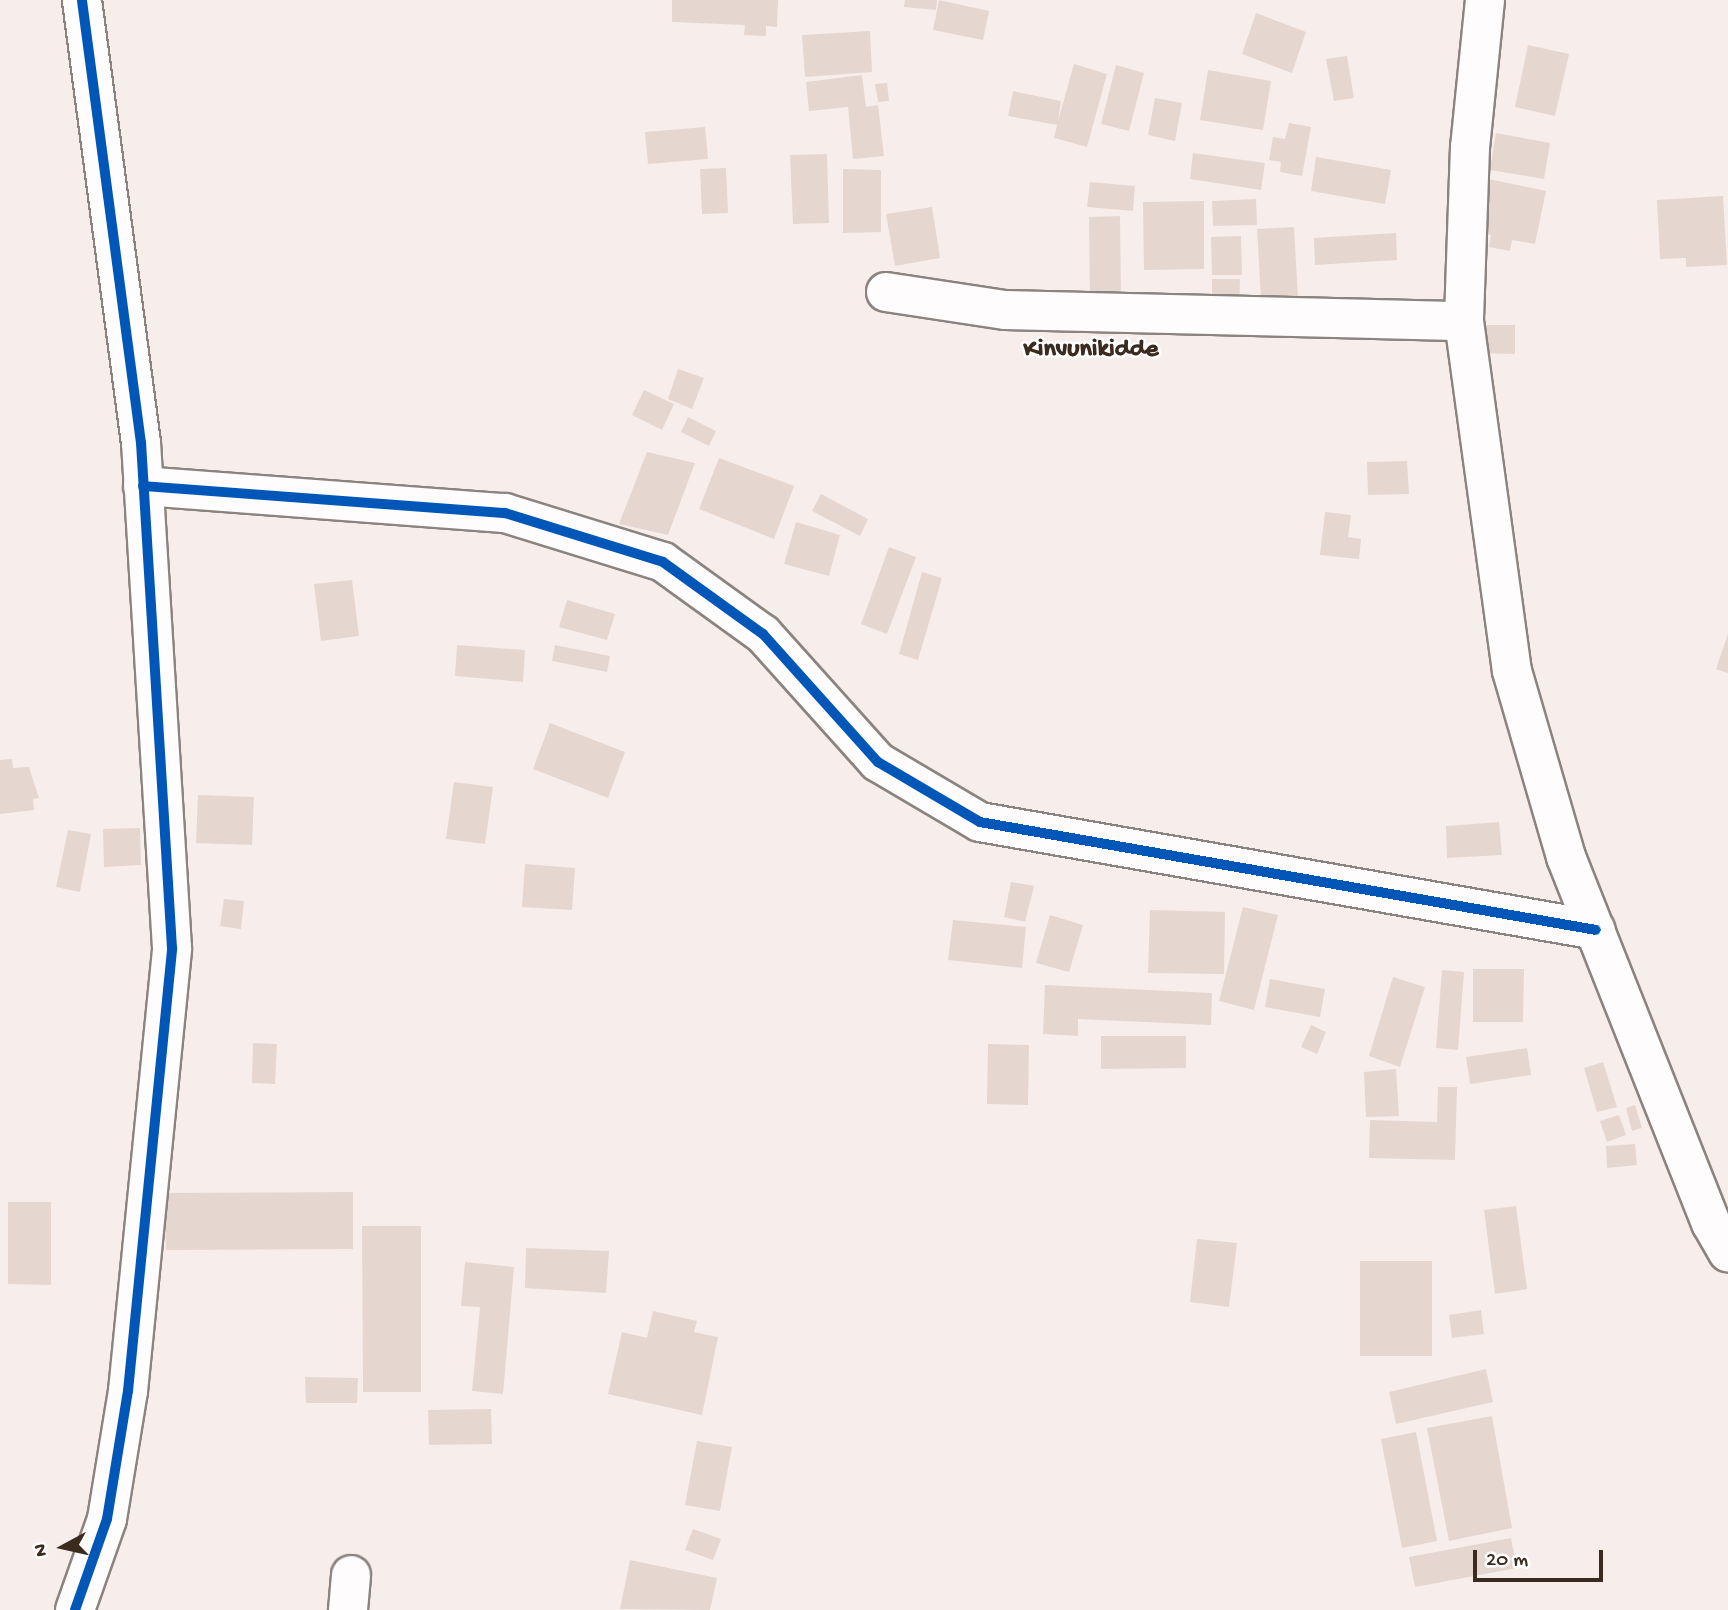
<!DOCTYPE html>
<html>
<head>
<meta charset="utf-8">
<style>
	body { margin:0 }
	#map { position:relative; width:1728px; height:1610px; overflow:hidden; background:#f7eeeb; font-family:"Gochi Hand",sans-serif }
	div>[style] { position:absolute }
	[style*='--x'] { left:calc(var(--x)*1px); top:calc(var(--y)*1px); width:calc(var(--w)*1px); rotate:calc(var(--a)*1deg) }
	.building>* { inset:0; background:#e6d6d0 }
	.roads { filter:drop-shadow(2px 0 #8b837f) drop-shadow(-2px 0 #8b837f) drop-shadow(0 2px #8b837f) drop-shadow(0 -2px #8b837f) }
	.minor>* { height:38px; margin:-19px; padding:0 19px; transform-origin:19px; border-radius:19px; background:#fefcfc }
	.cycleway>* { height:10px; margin:-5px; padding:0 5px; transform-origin:5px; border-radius:5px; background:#0057b8 }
	span { translate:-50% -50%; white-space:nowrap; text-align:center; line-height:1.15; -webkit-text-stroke:5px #fff; paint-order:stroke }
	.quarter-label { font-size:26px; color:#3b2a1e; font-weight:700 }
	.north { position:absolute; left:28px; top:1512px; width:70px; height:70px; -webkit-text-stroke:5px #fff; paint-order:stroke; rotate:262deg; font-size:19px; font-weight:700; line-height:28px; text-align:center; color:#3b2a1e }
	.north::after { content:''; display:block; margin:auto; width:24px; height:32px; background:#3b2a1e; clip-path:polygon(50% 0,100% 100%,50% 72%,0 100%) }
	.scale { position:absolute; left:1473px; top:1550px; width:130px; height:32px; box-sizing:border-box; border:4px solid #3b2a1e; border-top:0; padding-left:9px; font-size:21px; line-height:24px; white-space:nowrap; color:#3b2a1e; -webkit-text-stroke:5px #fff; paint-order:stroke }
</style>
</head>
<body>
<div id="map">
	<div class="building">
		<i style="clip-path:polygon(672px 0,778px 0,777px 27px,766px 26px,766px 36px,744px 35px,745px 25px,672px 22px)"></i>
		<i style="clip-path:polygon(905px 0,937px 0,936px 10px,904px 7px)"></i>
		<i style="clip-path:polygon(939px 0,989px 11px,983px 40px,933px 30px)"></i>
		<i style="clip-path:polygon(1256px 13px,1306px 32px,1292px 73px,1242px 54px)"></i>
		<i style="clip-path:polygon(870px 31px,872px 72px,805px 77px,802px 35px)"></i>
		<i style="clip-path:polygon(1528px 45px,1569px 54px,1555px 116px,1515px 107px)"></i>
		<i style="clip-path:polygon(1347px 56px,1354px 98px,1334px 101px,1326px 59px)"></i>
		<i style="clip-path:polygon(1074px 64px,1107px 74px,1087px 147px,1054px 138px,1057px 125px,1008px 116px,1013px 91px,1061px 101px,1058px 121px)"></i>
		<i style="clip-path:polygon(1116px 65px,1144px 73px,1129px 131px,1101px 124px)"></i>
		<i style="clip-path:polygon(1208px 70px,1271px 81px,1263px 130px,1200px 120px)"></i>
		<i style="clip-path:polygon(862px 75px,866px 107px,878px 105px,884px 156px,853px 159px,848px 107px,809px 111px,806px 82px)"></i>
		<i style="clip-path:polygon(887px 83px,889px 101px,878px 102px,875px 84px)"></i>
		<i style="clip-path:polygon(1155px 98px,1182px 103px,1175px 141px,1148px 135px)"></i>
		<i style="clip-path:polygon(1289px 123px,1311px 127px,1302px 176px,1280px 172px,1281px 162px,1269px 160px,1273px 137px,1285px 139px)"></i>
		<i style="clip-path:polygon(705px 127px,708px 159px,648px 164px,645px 132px)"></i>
		<i style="clip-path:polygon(1496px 133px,1550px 143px,1544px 179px,1490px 170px)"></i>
		<i style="clip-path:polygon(1193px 153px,1265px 163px,1261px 190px,1190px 179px)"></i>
		<i style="clip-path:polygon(827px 154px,829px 223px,793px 224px,790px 155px)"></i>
		<i style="clip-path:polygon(1316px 157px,1391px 170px,1385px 204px,1311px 191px)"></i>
		<i style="clip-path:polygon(726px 168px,728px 213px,702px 214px,700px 169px)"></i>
		<i style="clip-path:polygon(843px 169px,881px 170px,881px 232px,843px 233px)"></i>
		<i style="clip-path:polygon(1489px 179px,1546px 191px,1535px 244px,1512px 240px,1510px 251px,1489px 247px,1491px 235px,1478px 232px)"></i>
		<i style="clip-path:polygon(1090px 182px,1135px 186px,1133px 211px,1087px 207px)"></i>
		<i style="clip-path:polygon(1723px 196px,1727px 265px,1686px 267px,1686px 258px,1660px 259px,1657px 200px)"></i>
		<i style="clip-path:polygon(1256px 199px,1257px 225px,1213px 226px,1212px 201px)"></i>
		<i style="clip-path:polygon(1204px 201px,1204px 269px,1144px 270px,1143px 202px)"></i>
		<i style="clip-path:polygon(932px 207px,940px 258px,895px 266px,886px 214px)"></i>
		<i style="clip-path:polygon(1120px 216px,1121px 298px,1090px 299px,1089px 217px)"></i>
		<i style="clip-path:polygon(1294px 227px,1298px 297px,1261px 298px,1257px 229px)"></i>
		<i style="clip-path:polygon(1396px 233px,1397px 260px,1315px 265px,1314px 238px)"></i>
		<i style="clip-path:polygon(1241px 236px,1242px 275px,1212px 275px,1211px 237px)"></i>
		<i style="clip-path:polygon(1212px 279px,1240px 279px,1239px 312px,1212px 312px)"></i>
		<i style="clip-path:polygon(1473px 325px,1515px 325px,1515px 354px,1473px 353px)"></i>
		<i style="clip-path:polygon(678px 369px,704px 378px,692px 409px,668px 399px)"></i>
		<i style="clip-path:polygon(644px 390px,674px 404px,662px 430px,632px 415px)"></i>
		<i style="clip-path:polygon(688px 417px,716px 431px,709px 446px,681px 432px)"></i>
		<i style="clip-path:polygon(647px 452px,695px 463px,668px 535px,619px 524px)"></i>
		<i style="clip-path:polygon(719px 458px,794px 486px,774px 539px,699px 509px)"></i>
		<i style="clip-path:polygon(1407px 461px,1409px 494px,1368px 495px,1367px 462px)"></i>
		<i style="clip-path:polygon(821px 494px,868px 519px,860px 536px,812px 511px)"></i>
		<i style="clip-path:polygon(1325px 512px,1351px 515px,1348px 537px,1361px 539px,1359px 559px,1320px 555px)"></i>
		<i style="clip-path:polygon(796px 522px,840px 535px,829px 576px,784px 564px)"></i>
		<i style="clip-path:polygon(889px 547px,916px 557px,887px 634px,861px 624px)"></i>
		<i style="clip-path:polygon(922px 572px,942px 578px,918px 660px,899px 654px)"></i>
		<i style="clip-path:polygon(352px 580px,359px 636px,321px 641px,314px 584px)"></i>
		<i style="clip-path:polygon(567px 600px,615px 614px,607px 640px,559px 627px)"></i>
		<i style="clip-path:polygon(1728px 634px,1728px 673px,1716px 669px)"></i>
		<i style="clip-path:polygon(457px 645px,525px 650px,523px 682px,455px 676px)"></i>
		<i style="clip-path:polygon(555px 645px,610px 656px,607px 672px,552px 661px)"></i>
		<i style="clip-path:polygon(550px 723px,625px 752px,608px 798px,533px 769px)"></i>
		<i style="clip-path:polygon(12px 759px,13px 768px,29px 767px,39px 798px,33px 799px,34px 810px,0 814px,0 760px)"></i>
		<i style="clip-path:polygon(454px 782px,493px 787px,485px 844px,446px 839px)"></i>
		<i style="clip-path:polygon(198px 795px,254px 797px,252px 845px,196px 843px)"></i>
		<i style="clip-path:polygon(1499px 822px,1502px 855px,1447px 858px,1446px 826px)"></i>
		<i style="clip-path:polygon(140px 828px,141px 865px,104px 867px,103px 829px)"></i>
		<i style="clip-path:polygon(68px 830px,91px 834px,80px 892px,56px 887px)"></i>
		<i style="clip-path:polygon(525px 864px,575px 868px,572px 910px,522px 907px)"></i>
		<i style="clip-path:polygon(1011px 882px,1034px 886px,1025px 922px,1004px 917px)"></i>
		<i style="clip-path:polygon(224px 899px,244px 901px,241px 929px,220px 926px)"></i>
		<i style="clip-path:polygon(1243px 907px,1278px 915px,1254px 1010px,1219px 1001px)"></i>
		<i style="clip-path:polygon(1150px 910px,1225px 912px,1224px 974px,1148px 973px)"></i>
		<i style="clip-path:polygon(1050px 915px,1083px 925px,1069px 972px,1036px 963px)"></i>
		<i style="clip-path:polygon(953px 920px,1026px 927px,1022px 968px,948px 960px)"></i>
		<i style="clip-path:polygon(1473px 969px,1524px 969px,1523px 1022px,1473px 1022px)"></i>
		<i style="clip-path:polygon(1442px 970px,1464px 972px,1458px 1050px,1436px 1048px)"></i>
		<i style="clip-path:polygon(1393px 977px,1425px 987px,1400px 1067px,1369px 1056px)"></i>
		<i style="clip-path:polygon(1270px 979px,1325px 989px,1320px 1017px,1265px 1007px)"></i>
		<i style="clip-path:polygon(1045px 985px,1212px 993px,1211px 1025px,1078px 1019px,1078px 1036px,1043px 1034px)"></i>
		<i style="clip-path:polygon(1311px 1025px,1326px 1032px,1317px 1054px,1301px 1047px)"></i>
		<i style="clip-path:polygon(1101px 1036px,1186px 1036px,1186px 1068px,1101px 1069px)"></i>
		<i style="clip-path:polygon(253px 1043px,277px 1044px,275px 1084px,252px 1083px)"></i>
		<i style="clip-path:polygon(988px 1044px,1029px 1045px,1028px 1105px,987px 1104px)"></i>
		<i style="clip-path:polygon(1527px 1048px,1531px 1075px,1470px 1084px,1466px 1057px)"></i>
		<i style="clip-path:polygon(1603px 1062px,1617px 1107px,1597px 1112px,1584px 1068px)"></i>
		<i style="clip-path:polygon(1396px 1069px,1399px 1116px,1366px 1117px,1364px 1072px)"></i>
		<i style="clip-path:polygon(1438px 1087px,1457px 1087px,1455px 1160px,1369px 1158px,1370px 1120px,1437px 1122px)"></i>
		<i style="clip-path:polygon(1635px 1105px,1642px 1128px,1632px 1131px,1626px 1108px)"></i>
		<i style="clip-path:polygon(1619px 1115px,1626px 1135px,1607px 1142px,1600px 1121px)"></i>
		<i style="clip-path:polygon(1635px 1144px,1637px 1165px,1607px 1168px,1606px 1146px)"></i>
		<i style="clip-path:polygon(353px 1192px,353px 1249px,166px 1250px,165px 1193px)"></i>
		<i style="clip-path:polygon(8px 1202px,51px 1202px,51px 1285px,8px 1284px)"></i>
		<i style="clip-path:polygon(1516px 1206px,1527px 1289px,1495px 1294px,1484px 1210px)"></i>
		<i style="clip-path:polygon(362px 1226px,421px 1226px,421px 1392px,363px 1392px)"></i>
		<i style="clip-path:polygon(1197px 1239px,1237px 1243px,1229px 1307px,1190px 1302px)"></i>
		<i style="clip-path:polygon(526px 1248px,609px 1251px,606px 1293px,525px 1288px)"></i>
		<i style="clip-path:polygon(1360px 1261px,1432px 1261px,1432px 1356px,1360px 1356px)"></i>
		<i style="clip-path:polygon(465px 1262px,514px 1267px,503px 1394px,472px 1391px,480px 1307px,461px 1306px)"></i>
		<i style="clip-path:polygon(1481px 1310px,1484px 1334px,1452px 1338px,1449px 1315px)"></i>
		<i style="clip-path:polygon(653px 1311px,697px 1321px,694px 1332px,718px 1337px,702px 1415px,608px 1394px,622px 1332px,647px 1338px)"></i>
		<i style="clip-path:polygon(1486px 1369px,1493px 1402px,1396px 1424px,1389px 1392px)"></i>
		<i style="clip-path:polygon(305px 1377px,358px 1378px,357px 1403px,306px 1403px)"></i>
		<i style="clip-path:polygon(491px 1409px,492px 1444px,429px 1445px,428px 1410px)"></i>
		<i style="clip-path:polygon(1492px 1416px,1512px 1528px,1449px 1541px,1427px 1428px)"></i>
		<i style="clip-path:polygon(1416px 1432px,1437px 1541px,1402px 1548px,1381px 1439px)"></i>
		<i style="clip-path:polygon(697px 1441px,732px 1447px,720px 1511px,685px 1505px)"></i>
		<i style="clip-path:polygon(693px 1529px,721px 1539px,713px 1560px,685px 1550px)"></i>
		<i style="clip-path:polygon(1511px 1538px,1517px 1568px,1415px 1587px,1409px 1557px)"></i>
		<i style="clip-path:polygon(630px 1560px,717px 1578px,710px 1610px,620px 1609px)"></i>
	</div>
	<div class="roads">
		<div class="minor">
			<i style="--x:1485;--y:0;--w:148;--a:95.8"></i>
			<i style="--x:1470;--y:147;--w:174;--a:92"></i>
			<i style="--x:1464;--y:321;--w:353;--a:82.2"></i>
			<i style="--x:1512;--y:671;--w:194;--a:73.8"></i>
			<i style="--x:1566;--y:857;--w:394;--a:68.4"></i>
			<i style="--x:1711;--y:1223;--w:34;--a:60"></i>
			<i style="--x:886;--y:292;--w:120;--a:8.6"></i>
			<i style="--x:1005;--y:310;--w:459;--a:1.4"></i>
			<i style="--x:143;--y:486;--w:363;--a:4.3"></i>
			<i style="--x:505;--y:513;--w:165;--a:17.2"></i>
			<i style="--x:663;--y:562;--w:123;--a:35.8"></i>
			<i style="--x:763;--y:634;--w:172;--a:48.1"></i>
			<i style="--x:878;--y:762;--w:118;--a:30.5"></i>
			<i style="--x:980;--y:822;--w:625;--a:9.94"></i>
			<i style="--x:75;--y:1610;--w:96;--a:-70.6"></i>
			<i style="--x:107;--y:1519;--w:130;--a:-80.7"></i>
			<i style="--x:128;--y:1391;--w:445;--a:-84.3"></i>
			<i style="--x:172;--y:948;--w:506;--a:-93.51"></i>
			<i style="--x:141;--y:443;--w:447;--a:-97.6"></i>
			<i style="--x:348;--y:1610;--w:35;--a:-85"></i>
		</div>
	</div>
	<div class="cycleway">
		<i style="--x:143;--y:486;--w:363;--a:4.3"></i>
		<i style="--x:505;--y:513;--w:165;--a:17.2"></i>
		<i style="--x:663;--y:562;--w:123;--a:35.8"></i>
		<i style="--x:763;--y:634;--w:172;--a:48.1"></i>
		<i style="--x:878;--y:762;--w:118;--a:30.5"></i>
		<i style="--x:980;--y:822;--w:625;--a:9.94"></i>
		<i style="--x:75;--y:1610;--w:96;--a:-70.6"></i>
		<i style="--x:107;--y:1519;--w:130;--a:-80.7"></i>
		<i style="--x:128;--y:1391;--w:445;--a:-84.3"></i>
		<i style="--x:172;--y:948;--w:506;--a:-93.51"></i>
		<i style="--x:141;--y:443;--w:447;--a:-97.6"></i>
	</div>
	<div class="quarter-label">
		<span style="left:1091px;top:351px">Kinvunikidde</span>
	</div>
	<div class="north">N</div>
	<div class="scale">20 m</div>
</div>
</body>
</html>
